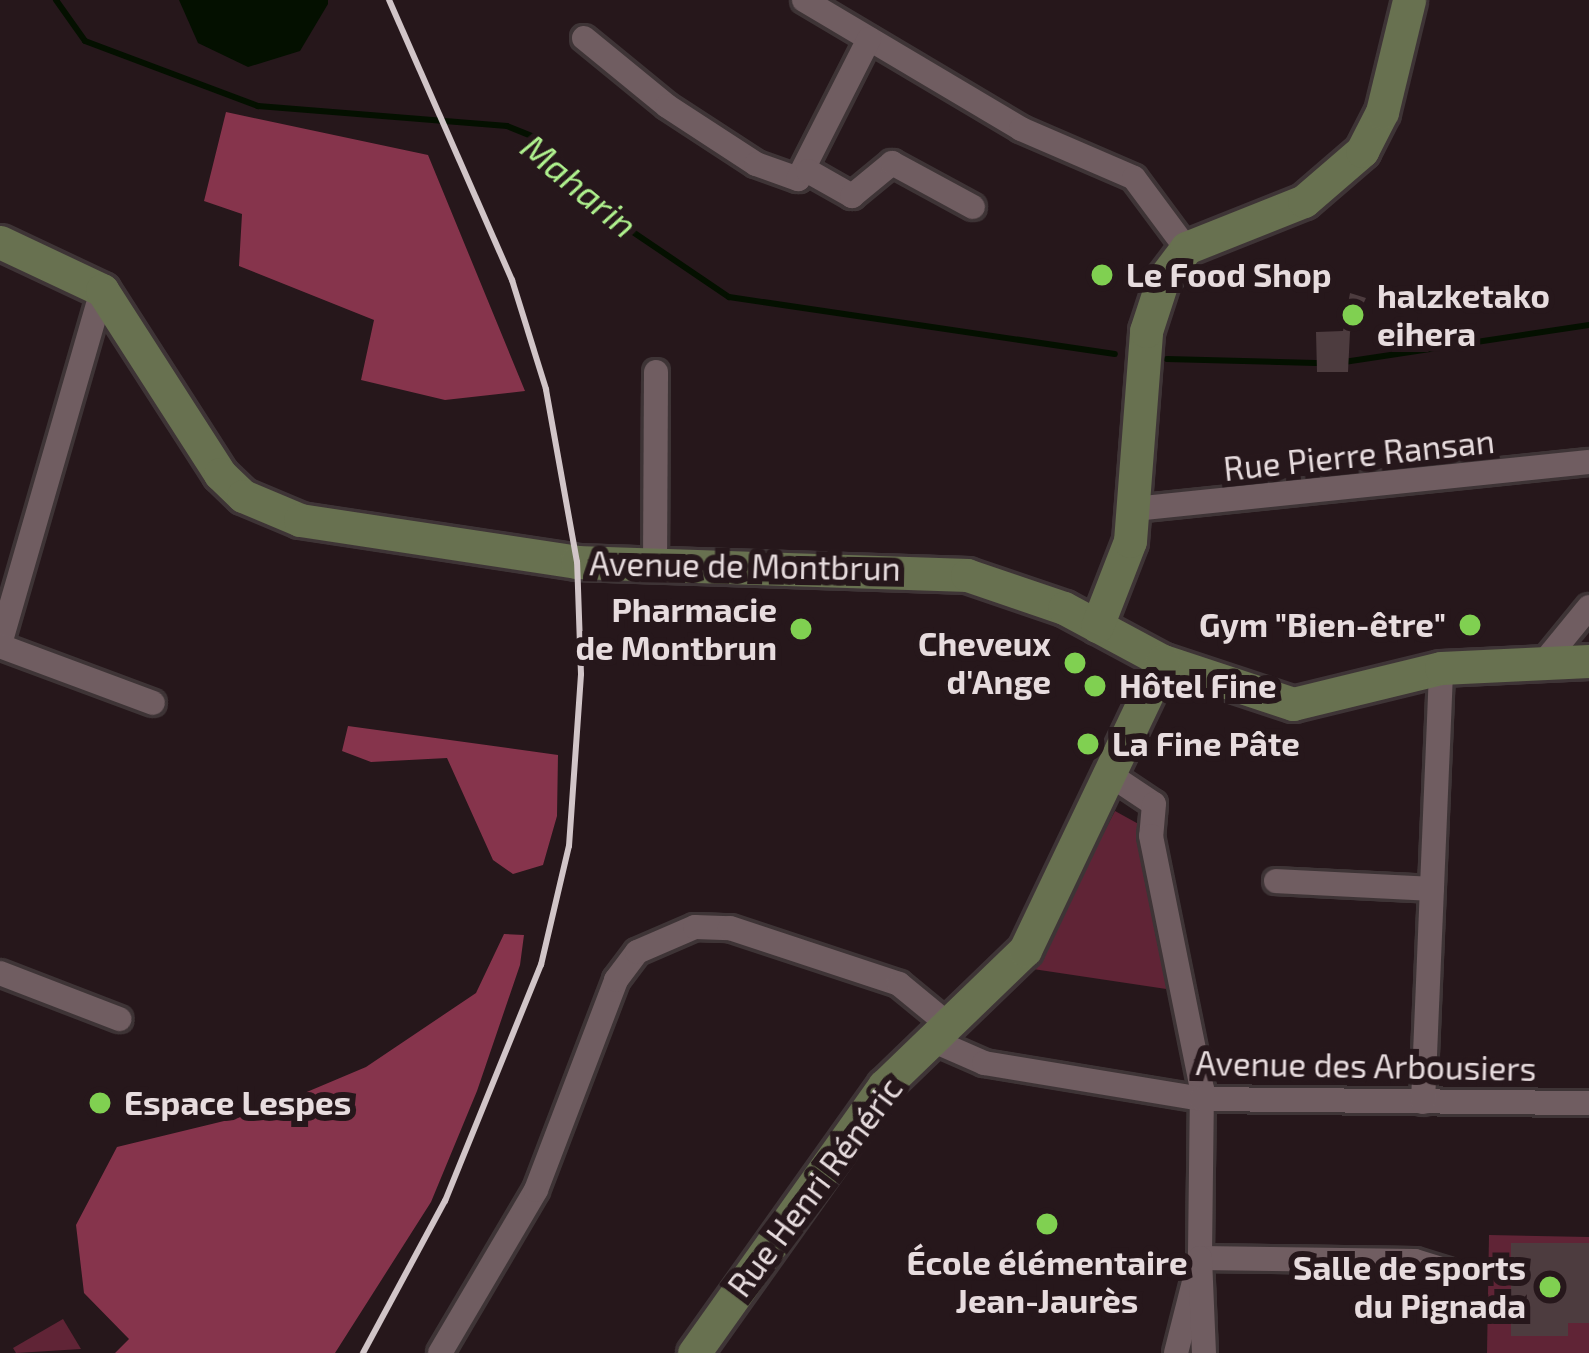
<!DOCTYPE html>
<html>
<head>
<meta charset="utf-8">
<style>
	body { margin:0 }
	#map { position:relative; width:1589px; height:1353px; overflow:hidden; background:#26171b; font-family:"Exo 2",sans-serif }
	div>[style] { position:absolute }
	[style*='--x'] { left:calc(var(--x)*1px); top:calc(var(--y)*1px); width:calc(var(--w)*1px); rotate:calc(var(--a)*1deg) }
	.green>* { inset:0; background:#602436 }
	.forest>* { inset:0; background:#86344c }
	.water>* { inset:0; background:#041000 }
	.stream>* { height:6px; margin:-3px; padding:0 3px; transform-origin:3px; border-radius:3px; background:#041000 }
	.building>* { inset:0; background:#4d3c3f }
	.roads { filter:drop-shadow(3px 0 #3e3436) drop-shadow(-3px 0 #3e3436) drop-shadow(0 3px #3e3436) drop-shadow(0 -3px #3e3436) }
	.street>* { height:24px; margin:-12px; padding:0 12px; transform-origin:12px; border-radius:12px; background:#705d61 }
	.secondary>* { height:33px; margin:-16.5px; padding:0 16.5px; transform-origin:16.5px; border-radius:16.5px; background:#687150 }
	.rail>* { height:6px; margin:-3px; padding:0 3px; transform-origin:3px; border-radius:3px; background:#d1c5c8 }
	.dots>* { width:33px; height:33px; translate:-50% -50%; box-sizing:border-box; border:6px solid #26171b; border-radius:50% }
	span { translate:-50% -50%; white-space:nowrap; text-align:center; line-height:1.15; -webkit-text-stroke:12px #26171b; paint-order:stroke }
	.poi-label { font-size:33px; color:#e7dcde; font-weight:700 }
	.left { translate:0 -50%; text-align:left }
	.right { translate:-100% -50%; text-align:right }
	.street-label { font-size:33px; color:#e7dcde }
	.water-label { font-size:36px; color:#aff18e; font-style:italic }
</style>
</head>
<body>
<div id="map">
	<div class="green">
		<i style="clip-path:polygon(1115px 811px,1144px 827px,1173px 990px,1033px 969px)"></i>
		<i style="clip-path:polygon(1489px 1235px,1589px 1237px,1589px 1353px,1487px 1353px)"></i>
		<i style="clip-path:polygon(63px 1319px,81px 1349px,16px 1353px,13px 1348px)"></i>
	</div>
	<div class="forest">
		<i style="clip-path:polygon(226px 112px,428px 155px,525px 391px,445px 400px,361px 380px,374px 320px,239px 266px,242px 214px,204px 201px)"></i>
		<i style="clip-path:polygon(348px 726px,558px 755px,557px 816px,543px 865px,513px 874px,493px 860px,447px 758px,371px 762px,342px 751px)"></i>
		<i style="clip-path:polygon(504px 934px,524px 935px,520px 965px,477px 1091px,431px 1202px,335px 1353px,115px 1353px,129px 1339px,84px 1293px,76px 1225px,117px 1147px,257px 1113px,366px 1067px,476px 993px)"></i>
	</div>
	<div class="water">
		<i style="clip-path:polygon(179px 0,328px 0,328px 4px,300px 51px,248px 67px,198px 43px)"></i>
	</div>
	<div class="stream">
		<i style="--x:56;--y:0;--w:50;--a:54.7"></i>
		<i style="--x:85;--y:41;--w:185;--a:20.6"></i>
		<i style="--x:258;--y:106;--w:250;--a:4.6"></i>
		<i style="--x:507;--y:126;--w:31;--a:22"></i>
		<i style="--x:536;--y:138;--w:124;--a:45"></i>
		<i style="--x:624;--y:226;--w:127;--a:34.1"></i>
		<i style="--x:729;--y:297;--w:390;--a:8.4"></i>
		<i style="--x:1167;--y:359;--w:158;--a:1.5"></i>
		<i style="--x:1344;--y:362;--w:248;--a:-8.6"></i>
	</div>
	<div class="building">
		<i style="clip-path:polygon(1350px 293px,1366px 298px,1350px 332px,1348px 372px,1317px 372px,1316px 332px,1343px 331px)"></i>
		<i style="clip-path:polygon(1511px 1243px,1589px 1243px,1589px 1323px,1568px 1323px,1568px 1336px,1511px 1336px)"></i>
	</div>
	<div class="roads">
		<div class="street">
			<i style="--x:804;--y:0;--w:252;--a:30.7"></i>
			<i style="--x:1021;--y:129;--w:123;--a:23.4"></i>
			<i style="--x:1134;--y:178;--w:87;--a:53.4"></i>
			<i style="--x:584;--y:38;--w:107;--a:39.3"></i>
			<i style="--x:667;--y:106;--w:106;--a:33.1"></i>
			<i style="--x:756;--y:164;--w:45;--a:19.7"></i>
			<i style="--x:798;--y:179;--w:157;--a:-63.1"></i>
			<i style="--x:808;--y:171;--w:51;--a:29.6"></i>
			<i style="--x:852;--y:196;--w:52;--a:-39.5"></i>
			<i style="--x:892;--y:163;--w:92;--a:28.5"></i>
			<i style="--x:1134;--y:509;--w:457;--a:-5.9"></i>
			<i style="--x:655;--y:567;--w:195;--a:-89.7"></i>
			<i style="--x:0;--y:644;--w:368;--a:-73.9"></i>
			<i style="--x:0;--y:646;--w:163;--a:20.4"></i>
			<i style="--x:1544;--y:662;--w:71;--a:-50.7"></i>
			<i style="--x:1112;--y:776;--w:50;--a:33.7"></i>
			<i style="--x:1154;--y:804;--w:32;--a:95"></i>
			<i style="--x:1151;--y:836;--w:258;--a:78.6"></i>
			<i style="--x:1202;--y:1089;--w:169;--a:90.7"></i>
			<i style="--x:1200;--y:1258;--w:215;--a:0.8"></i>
			<i style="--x:1415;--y:1261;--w:34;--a:17"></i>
			<i style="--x:1276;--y:881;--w:156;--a:2.9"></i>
			<i style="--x:0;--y:973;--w:128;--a:21.1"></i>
			<i style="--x:934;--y:1041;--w:55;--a:23.7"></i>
			<i style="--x:984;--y:1063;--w:220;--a:9.4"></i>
			<i style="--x:1201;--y:1099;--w:388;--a:0.6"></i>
			<i style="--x:1423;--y:1102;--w:434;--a:-87.6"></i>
			<i style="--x:440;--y:1353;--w:189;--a:-59.5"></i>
			<i style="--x:536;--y:1190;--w:225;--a:-69.1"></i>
			<i style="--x:616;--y:980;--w:35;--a:-53"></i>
			<i style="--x:637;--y:952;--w:63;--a:-23.3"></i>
			<i style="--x:695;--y:927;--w:35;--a:2"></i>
			<i style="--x:730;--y:928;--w:178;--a:18.3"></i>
			<i style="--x:899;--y:984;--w:66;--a:39.5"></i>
			<i style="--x:1176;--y:1353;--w:98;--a:-75.8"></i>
			<i style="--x:1200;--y:1258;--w:95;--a:87.6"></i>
		</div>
		<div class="secondary">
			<i style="--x:0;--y:242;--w:113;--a:25.2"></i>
			<i style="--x:102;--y:290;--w:219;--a:57.3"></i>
			<i style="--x:220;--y:474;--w:32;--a:44"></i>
			<i style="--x:243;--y:496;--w:62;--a:22.8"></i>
			<i style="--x:300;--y:520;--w:280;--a:8.6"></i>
			<i style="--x:577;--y:562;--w:390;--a:1.9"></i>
			<i style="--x:967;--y:575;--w:102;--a:18.8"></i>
			<i style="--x:1064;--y:608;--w:112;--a:28.2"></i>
			<i style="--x:1163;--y:661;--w:137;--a:18.3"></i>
			<i style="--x:1293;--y:704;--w:152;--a:-13.7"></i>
			<i style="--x:1441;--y:668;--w:148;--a:-2.7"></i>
			<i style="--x:1097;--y:626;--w:91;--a:-68.8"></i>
			<i style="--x:1130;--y:541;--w:211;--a:-85.6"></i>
			<i style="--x:1146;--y:331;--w:55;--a:-71.9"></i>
			<i style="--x:1163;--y:279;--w:39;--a:-53"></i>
			<i style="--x:1186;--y:248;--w:127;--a:-21.7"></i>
			<i style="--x:1304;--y:201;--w:77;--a:-40.8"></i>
			<i style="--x:1362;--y:151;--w:44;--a:-62.9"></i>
			<i style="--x:1382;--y:112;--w:115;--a:-76.4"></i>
			<i style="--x:694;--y:1353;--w:328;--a:-54.6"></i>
			<i style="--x:884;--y:1086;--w:196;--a:-44"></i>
			<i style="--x:1025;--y:950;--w:320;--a:-64.5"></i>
		</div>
	</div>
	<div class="rail">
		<i style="--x:363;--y:1353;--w:173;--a:-61.7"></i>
		<i style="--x:445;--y:1201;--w:255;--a:-67.9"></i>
		<i style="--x:541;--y:965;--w:122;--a:-76.8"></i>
		<i style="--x:569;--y:846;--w:172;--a:-86"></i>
		<i style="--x:581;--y:674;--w:112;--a:-92"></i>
		<i style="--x:577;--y:562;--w:176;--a:-100.2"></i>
		<i style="--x:546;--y:389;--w:114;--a:-107.3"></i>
		<i style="--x:512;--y:280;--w:306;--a:-113.7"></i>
	</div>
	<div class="dots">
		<i style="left:1102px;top:275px;background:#80d051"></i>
		<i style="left:1353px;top:315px;background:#80d051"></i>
		<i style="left:1470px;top:625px;background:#80d051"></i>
		<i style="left:801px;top:629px;background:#80d051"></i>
		<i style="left:1075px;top:663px;background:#80d051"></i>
		<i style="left:1095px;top:686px;background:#80d051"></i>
		<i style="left:1088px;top:744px;background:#80d051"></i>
		<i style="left:100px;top:1103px;background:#80d051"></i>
		<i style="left:1047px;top:1224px;background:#80d051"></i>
		<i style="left:1550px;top:1287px;background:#80d051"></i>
	</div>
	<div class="poi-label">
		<span class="left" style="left:1126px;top:275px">Le Food Shop</span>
		<span class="left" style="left:1377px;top:315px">halzketako<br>eihera</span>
		<span class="right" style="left:777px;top:629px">Pharmacie<br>de Montbrun</span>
		<span class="right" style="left:1446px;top:625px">Gym "Bien-être"</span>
		<span class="right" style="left:1051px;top:663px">Cheveux<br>d'Ange</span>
		<span class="left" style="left:1119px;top:686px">Hôtel Fine</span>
		<span class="left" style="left:1112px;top:744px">La Fine Pâte</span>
		<span class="left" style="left:124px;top:1103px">Espace Lespes</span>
		<span style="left:1047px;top:1282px">École élémentaire<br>Jean-Jaurès</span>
		<span class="right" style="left:1526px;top:1287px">Salle de sports<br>du Pignada</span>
	</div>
	<div class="street-label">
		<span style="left:1359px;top:455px;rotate:-6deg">Rue Pierre Ransan</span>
		<span style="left:745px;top:566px;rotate:1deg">Avenue de Montbrun</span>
		<span style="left:1366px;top:1066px;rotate:1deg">Avenue des Arbousiers</span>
		<span style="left:815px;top:1187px;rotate:-53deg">Rue Henri Rénéric</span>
	</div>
	<div class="water-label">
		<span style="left:580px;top:185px;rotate:40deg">Maharin</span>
	</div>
</div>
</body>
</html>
